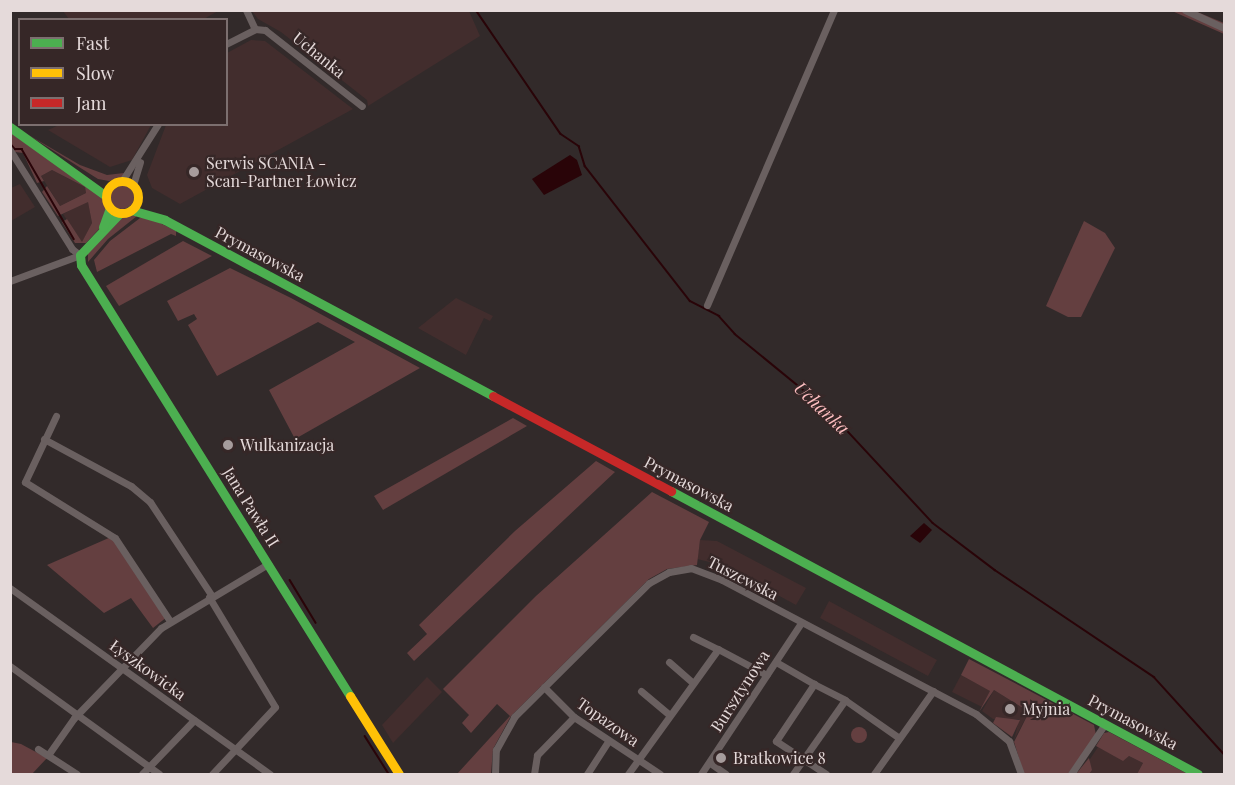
<!DOCTYPE html>
<html>
<head>
<meta charset="utf-8">
<style>
	body { margin:0 }
	#map { position:relative; width:1235px; height:785px; overflow:hidden; background:#322a2a; font-family:"Playfair Display",serif }
	div>[style] { position:absolute }
	[style*='--x'] { left:calc(var(--x)*1px); top:calc(var(--y)*1px); width:calc(var(--w)*1px); rotate:calc(var(--a)*1deg) }
	.built>* { inset:0; background:#422d2d }
	.green>* { inset:0; background:#643f40 }
	.round { border-radius:50% }
	.water>* { inset:0; background:#290408 }
	.stream>* { height:1.5px; margin:-0.75px; padding:0 0.75px; transform-origin:0.75px; border-radius:0.75px; background:#290408 }
	.street>* { height:7px; margin:-3.5px; padding:0 3.5px; transform-origin:3.5px; border-radius:3.5px; background:#6a6060 }
	.fast>* { height:9px; margin:-4.5px; padding:0 4.5px; transform-origin:4.5px; border-radius:4.5px; background:#4caf50 }
	.slow>* { height:9px; margin:-4.5px; padding:0 4.5px; transform-origin:4.5px; border-radius:4.5px; background:#ffc107 }
	.slow>.ring { margin:-4.5px; padding:0; box-sizing:content-box; background:none; border:9px solid #ffc107; border-radius:50% }
	.jam>* { height:9px; margin:-4.5px; padding:0 4.5px; transform-origin:4.5px; border-radius:4.5px; background:#c62828 }
	.dots>* { width:16px; height:16px; translate:-50% -50%; box-sizing:border-box; border:3px solid #362727; border-radius:50% }
	span { translate:-50% -50%; white-space:nowrap; text-align:center; line-height:1.15; -webkit-text-stroke:4.5px #362727; paint-order:stroke }
	.street-label { font-size:16px; color:#e5dada }
	.poi-label { font-size:16px; color:#e5dada }
	.left { translate:0 -50%; text-align:left }
	.water-label { font-size:18px; color:#fdbec0; font-style:italic }
	.frame { position:absolute; inset:0; border:12px solid #e5dada; pointer-events:none }
	.legend { position:absolute; left:18px; top:18px; width:210px; height:108px; box-sizing:border-box; background:#362727; border:2px solid #7c6f6f; margin:0; padding:8px 10px; list-style:none; font-size:18px; color:#e5dada }
	.legend li { display:flex; align-items:center; gap:12px; height:30px }
	.legend b { width:30px; border:2px solid #7c6f6f }
</style>
</head>
<body>
<div id="map">
	<div class="built">
		<i style="clip-path:polygon(63px 11px,218px 11px,202px 20px,69px 19px)"></i>
		<i style="clip-path:polygon(252px 11px,469px 11px,480px 36px,368px 106px,367px 100px,281px 32px,258px 19px)"></i>
		<i style="clip-path:polygon(251px 40px,265px 41px,353px 109px,180px 204px,152px 188px,147px 175px,166px 125px,226px 124px,227px 53px)"></i>
		<i style="clip-path:polygon(59px 125px,151px 125px,132px 160px,110px 167px,48px 130px)"></i>
		<i style="clip-path:polygon(52px 170px,85px 187px,86px 193px,60px 206px,41px 176px)"></i>
		<i style="clip-path:polygon(20px 184px,35px 207px,11px 221px,11px 188px)"></i>
		<i style="clip-path:polygon(88px 201px,92px 223px,82px 243px,63px 214px)"></i>
		<i style="clip-path:polygon(456px 298px,493px 316px,490px 321px,484px 318px,466px 355px,418px 328px)"></i>
		<i style="clip-path:polygon(700px 540px,717px 541px,806px 588px,796px 605px,722px 565px,697px 559px)"></i>
		<i style="clip-path:polygon(829px 601px,937px 660px,928px 676px,820px 618px)"></i>
		<i style="clip-path:polygon(961px 675px,991px 691px,982px 707px,952px 692px)"></i>
		<i style="clip-path:polygon(427px 677px,442px 692px,393px 743px,382px 725px)"></i>
		<i style="clip-path:polygon(994px 690px,1023px 708px,1025px 705px,1031px 708px,1014px 740px,1019px 719px,993px 719px,982px 711px)"></i>
		<i style="clip-path:polygon(1098px 747px,1123px 760px,1129px 756px,1143px 763px,1137px 774px,1089px 774px,1090px 759px)"></i>
	</div>
	<div class="green">
		<i style="clip-path:polygon(1172px 11px,1195px 11px,1224px 23px,1224px 34px)"></i>
		<i style="clip-path:polygon(11px 133px,102px 196px,107px 210px,101px 227px,86px 243px,75px 243px,62px 222px,67px 219px,82px 242px,92px 223px,88px 202px,58px 216px,42px 192px,47px 186px,60px 206px,86px 193px,85px 187px,52px 170px,41px 176px,44px 181px,37px 183px,23px 153px,15px 152px,11px 145px)"></i>
		<i style="clip-path:polygon(27px 134px,80px 165px,107px 175px,124px 173px,123px 177px,109px 181px,98px 179px)"></i>
		<i class="round" style="left:110px;top:185px;width:24px;height:24px"></i>
		<i style="clip-path:polygon(129px 215px,137px 216px,108px 239px,88px 262px,88px 251px,119px 218px)"></i>
		<i style="clip-path:polygon(144px 215px,176px 231px,176px 236px,171px 234px,97px 272px,94px 260px,110px 241px)"></i>
		<i style="clip-path:polygon(1084px 221px,1105px 233px,1115px 248px,1081px 317px,1068px 317px,1046px 306px)"></i>
		<i style="clip-path:polygon(183px 241px,212px 256px,119px 306px,106px 286px)"></i>
		<i style="clip-path:polygon(230px 268px,291px 298px,420px 368px,295px 439px,269px 390px,355px 342px,318px 322px,217px 376px,188px 325px,197px 319px,194px 314px,178px 321px,167px 301px)"></i>
		<i style="clip-path:polygon(513px 418px,527px 426px,383px 510px,374px 496px)"></i>
		<i style="clip-path:polygon(596px 461px,615px 472px,414px 661px,407px 653px,427px 634px,419px 625px,515px 531px)"></i>
		<i style="clip-path:polygon(652px 492px,709px 522px,700px 540px,697px 565px,667px 569px,649px 579px,511px 716px,493px 749px,491px 774px,457px 774px,510px 716px,497px 704px,471px 733px,462px 723px,469px 715px,443px 689px,536px 596px)"></i>
		<i style="clip-path:polygon(111px 537px,167px 617px,153px 628px,131px 598px,104px 613px,47px 565px)"></i>
		<i style="clip-path:polygon(969px 659px,1094px 725px,1096px 735px,1068px 774px,1024px 774px,1014px 742px,1031px 708px,1025px 705px,1023px 708px,994px 690px,979px 712px,990px 691px,961px 675px)"></i>
		<i style="clip-path:polygon(996px 717px,1020px 720px,1012px 737px,993px 723px)"></i>
		<i class="round" style="left:851px;top:727px;width:16px;height:16px"></i>
		<i style="clip-path:polygon(1109px 732px,1182px 771px,1188px 774px,1137px 774px,1143px 763px,1129px 756px,1123px 761px,1096px 746px,1104px 733px)"></i>
		<i style="clip-path:polygon(11px 742px,21px 744px,47px 758px,32px 774px,11px 774px)"></i>
		<i style="clip-path:polygon(1089px 758px,1092px 770px,1089px 774px,1076px 774px)"></i>
	</div>
	<div class="water">
		<i style="clip-path:polygon(570px 155px,577px 160px,582px 175px,544px 195px,532px 179px)"></i>
		<i style="clip-path:polygon(924px 523px,932px 530px,920px 543px,910px 536px)"></i>
	</div>
	<div class="stream">
		<i style="--x:476;--y:10;--w:150;--a:55.6"></i>
		<i style="--x:561;--y:134;--w:22;--a:34"></i>
		<i style="--x:579;--y:146;--w:21;--a:73"></i>
		<i style="--x:585;--y:166;--w:171;--a:52.1"></i>
		<i style="--x:690;--y:301;--w:33;--a:27"></i>
		<i style="--x:719;--y:316;--w:24;--a:48"></i>
		<i style="--x:735;--y:334;--w:120;--a:39.3"></i>
		<i style="--x:828;--y:410;--w:154;--a:47.1"></i>
		<i style="--x:933;--y:523;--w:78;--a:37.2"></i>
		<i style="--x:995;--y:570;--w:192;--a:33.9"></i>
		<i style="--x:1154;--y:677;--w:104;--a:47.7"></i>
		<i style="--x:10;--y:143;--w:8;--a:50"></i>
		<i style="--x:15;--y:149;--w:7;--a:0"></i>
		<i style="--x:22;--y:149;--w:104;--a:60"></i>
		<i style="--x:290;--y:580;--w:50;--a:58.8"></i>
		<i style="--x:365;--y:736;--w:45;--a:57.7"></i>
	</div>
	<div class="street">
		<i style="--x:246;--y:10;--w:21;--a:65"></i>
		<i style="--x:1185;--y:10;--w:43;--a:24.8"></i>
		<i style="--x:226;--y:44;--w:33;--a:-27"></i>
		<i style="--x:255;--y:29;--w:10;--a:6"></i>
		<i style="--x:265;--y:30;--w:123;--a:38.1"></i>
		<i style="--x:10;--y:150;--w:117;--a:57.9"></i>
		<i style="--x:72;--y:249;--w:10;--a:37"></i>
		<i style="--x:122;--y:181;--w:67;--a:-57.7"></i>
		<i style="--x:133;--y:185;--w:24;--a:-73"></i>
		<i style="--x:10;--y:281;--w:75;--a:-20.4"></i>
		<i style="--x:707;--y:305;--w:321;--a:-66.7"></i>
		<i style="--x:56;--y:416;--w:73;--a:115.2"></i>
		<i style="--x:25;--y:482;--w:106;--a:31.9"></i>
		<i style="--x:115;--y:538;--w:100;--a:56.5"></i>
		<i style="--x:44;--y:439;--w:99;--a:28.4"></i>
		<i style="--x:131;--y:486;--w:25;--a:40"></i>
		<i style="--x:150;--y:502;--w:113;--a:56.6"></i>
		<i style="--x:10;--y:588;--w:320;--a:35.6"></i>
		<i style="--x:209;--y:597;--w:128;--a:59"></i>
		<i style="--x:275;--y:707;--w:92;--a:133.2"></i>
		<i style="--x:693;--y:637;--w:28;--a:26"></i>
		<i style="--x:669;--y:662;--w:29;--a:41"></i>
		<i style="--x:776;--y:662;--w:44;--a:30.1"></i>
		<i style="--x:10;--y:666;--w:184;--a:35.9"></i>
		<i style="--x:544;--y:687;--w:42;--a:45"></i>
		<i style="--x:574;--y:717;--w:103;--a:33.5"></i>
		<i style="--x:641;--y:691;--w:35;--a:40"></i>
		<i style="--x:38;--y:749;--w:46;--a:32.7"></i>
		<i style="--x:48;--y:755;--w:45;--a:-54.9"></i>
		<i style="--x:74;--y:718;--w:125;--a:-46"></i>
		<i style="--x:161;--y:628;--w:125;--a:-30.9"></i>
		<i style="--x:710;--y:763;--w:19;--a:35"></i>
		<i style="--x:142;--y:774;--w:75;--a:-46.1"></i>
		<i style="--x:495;--y:774;--w:24;--a:-88"></i>
		<i style="--x:496;--y:750;--w:38;--a:-61"></i>
		<i style="--x:514;--y:717;--w:190;--a:-44.8"></i>
		<i style="--x:649;--y:583;--w:23;--a:-29"></i>
		<i style="--x:669;--y:572;--w:22;--a:-10"></i>
		<i style="--x:691;--y:568;--w:33;--a:21"></i>
		<i style="--x:722;--y:580;--w:287;--a:27.8"></i>
		<i style="--x:976;--y:714;--w:43;--a:39.3"></i>
		<i style="--x:1009;--y:741;--w:35;--a:70"></i>
		<i style="--x:534;--y:774;--w:19;--a:-81"></i>
		<i style="--x:537;--y:755;--w:53;--a:-45.8"></i>
		<i style="--x:587;--y:774;--w:40;--a:-57.1"></i>
		<i style="--x:628;--y:774;--w:154;--a:-54.2"></i>
		<i style="--x:718;--y:649;--w:55;--a:28"></i>
		<i style="--x:701;--y:774;--w:181;--a:-56.5"></i>
		<i style="--x:793;--y:774;--w:90;--a:-54.9"></i>
		<i style="--x:826;--y:774;--w:60;--a:-146.6"></i>
		<i style="--x:776;--y:741;--w:69;--a:-56.3"></i>
		<i style="--x:814;--y:684;--w:35;--a:27"></i>
		<i style="--x:845;--y:700;--w:66;--a:35.1"></i>
		<i style="--x:874;--y:774;--w:102;--a:-54.6"></i>
		<i style="--x:1071;--y:774;--w:60;--a:-55.8"></i>
	</div>
	<div class="fast">
		<i style="--x:10;--y:127;--w:118;--a:35.7"></i>
		<i style="--x:131;--y:210;--w:35;--a:16"></i>
		<i style="--x:165;--y:220;--w:372;--a:28.2"></i>
		<i style="--x:120;--y:213;--w:58;--a:133.6"></i>
		<i style="--x:80;--y:255;--w:10;--a:84"></i>
		<i style="--x:81;--y:265;--w:508;--a:58.03"></i>
		<i style="--x:103;--y:227;--w:20;--a:-70"></i>
		<i style="--x:671;--y:491;--w:598;--a:28.24"></i>
	</div>
	<div class="slow">
		<i class="ring" style="left:106px;top:181px;width:23px;height:23px"></i>
		<i style="--x:350;--y:696;--w:92;--a:57.9"></i>
	</div>
	<div class="jam">
		<i style="--x:493;--y:396;--w:202;--a:28.1"></i>
	</div>
	<div class="dots">
		<i style="left:194px;top:172px;background:#a69c9c"></i>
		<i style="left:228px;top:445px;background:#a69c9c"></i>
		<i style="left:1010px;top:709px;background:#a69c9c"></i>
		<i style="left:721px;top:758px;background:#a69c9c"></i>
	</div>
	<div class="street-label">
		<span style="left:319px;top:55px;rotate:39deg">Uchanka</span>
		<span style="left:260px;top:254px;rotate:28deg">Prymasowska</span>
		<span style="left:689px;top:484px;rotate:28deg">Prymasowska</span>
		<span style="left:251px;top:507px;rotate:58deg">Jana Pawła II</span>
		<span style="left:743px;top:578px;rotate:27deg">Tuszewska</span>
		<span style="left:148px;top:670px;rotate:36deg">Łyszkowicka</span>
		<span style="left:740px;top:691px;rotate:-57deg">Bursztynowa</span>
		<span style="left:608px;top:722px;rotate:35deg">Topazowa</span>
		<span style="left:1133px;top:722px;rotate:28deg">Prymasowska</span>
	</div>
	<div class="poi-label">
		<span class="left" style="left:206px;top:172px">Serwis SCANIA -<br>Scan-Partner Łowicz</span>
		<span class="left" style="left:240px;top:445px">Wulkanizacja</span>
		<span class="left" style="left:1022px;top:709px">Myjnia</span>
		<span class="left" style="left:733px;top:758px">Bratkowice 8</span>
	</div>
	<div class="water-label">
		<span style="left:822px;top:408px;rotate:43deg">Uchanka</span>
	</div>
	<div class="frame"></div>
	<ul class="legend">
	<li><b style="height:8px;background:#4caf50"></b>Fast</li>
	<li><b style="height:8px;background:#ffc107"></b>Slow</li>
	<li><b style="height:8px;background:#c62828"></b>Jam</li>
	</ul>
</div>
</body>
</html>
